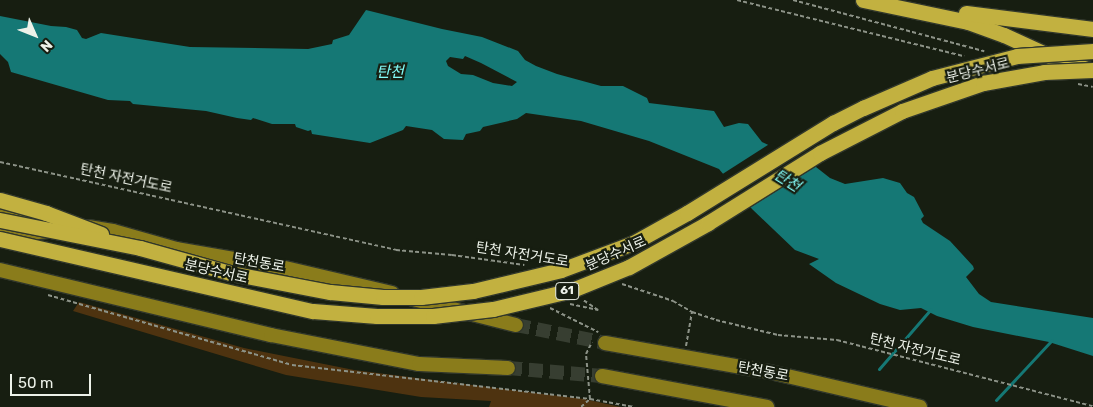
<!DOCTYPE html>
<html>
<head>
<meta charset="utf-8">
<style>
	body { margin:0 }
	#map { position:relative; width:1093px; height:407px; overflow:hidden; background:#171e11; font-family:Rubik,"Noto Sans KR",sans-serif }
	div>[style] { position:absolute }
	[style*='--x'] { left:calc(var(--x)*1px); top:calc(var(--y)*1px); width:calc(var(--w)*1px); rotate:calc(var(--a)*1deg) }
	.green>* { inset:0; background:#4e3310 }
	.water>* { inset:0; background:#157875 }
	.pier>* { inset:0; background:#171e11 }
	.stream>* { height:3px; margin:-1.5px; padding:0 1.5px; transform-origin:1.5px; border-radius:1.5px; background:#157875 }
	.secondary-tunnel>* { height:14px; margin-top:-7px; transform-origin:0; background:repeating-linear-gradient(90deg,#373e31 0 14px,transparent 0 21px) }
	.path>* { height:2px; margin-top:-1px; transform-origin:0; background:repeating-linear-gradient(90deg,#8c9287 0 4px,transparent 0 6.5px) }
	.roads { filter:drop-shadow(1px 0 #31372b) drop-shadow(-1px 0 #31372b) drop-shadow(0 1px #31372b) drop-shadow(0 -1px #31372b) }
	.secondary>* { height:14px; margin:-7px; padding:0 7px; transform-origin:7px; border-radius:7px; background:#8a7c1b }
	.highway>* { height:15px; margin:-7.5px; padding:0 7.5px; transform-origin:7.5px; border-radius:7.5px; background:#c2b140 }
	.bridges { filter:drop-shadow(1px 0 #31372b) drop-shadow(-1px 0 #31372b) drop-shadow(0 1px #31372b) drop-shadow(0 -1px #31372b) }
	.highway-bridge>* { height:15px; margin:-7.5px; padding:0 7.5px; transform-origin:7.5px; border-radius:7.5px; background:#c2b140 }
	span { translate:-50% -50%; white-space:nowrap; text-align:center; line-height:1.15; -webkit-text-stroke:4.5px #171e11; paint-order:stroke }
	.shield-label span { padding:1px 4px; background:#171e11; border:1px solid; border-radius:4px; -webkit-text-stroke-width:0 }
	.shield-label { font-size:12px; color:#edf2e9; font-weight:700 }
	.street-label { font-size:14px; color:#edf2e9 }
	.water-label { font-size:15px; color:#83faf6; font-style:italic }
	.north { position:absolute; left:10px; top:10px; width:50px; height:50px; -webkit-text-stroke:4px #171e11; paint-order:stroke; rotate:134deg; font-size:14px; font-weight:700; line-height:20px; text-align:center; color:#edf2e9 }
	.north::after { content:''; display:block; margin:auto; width:18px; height:22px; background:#edf2e9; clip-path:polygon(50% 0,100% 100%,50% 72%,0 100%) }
	.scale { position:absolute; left:10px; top:374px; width:81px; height:22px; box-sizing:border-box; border:2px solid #edf2e9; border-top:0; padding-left:6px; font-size:15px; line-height:18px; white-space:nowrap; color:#edf2e9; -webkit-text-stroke:4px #171e11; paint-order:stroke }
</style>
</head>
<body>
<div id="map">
	<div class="green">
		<i style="clip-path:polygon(79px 302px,244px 348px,354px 370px,584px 399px,621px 407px,489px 407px,491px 401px,421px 397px,286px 375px,73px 311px)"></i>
	</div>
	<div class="water">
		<i style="clip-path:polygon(evenodd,366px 10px,442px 29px,482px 37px,518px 51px,525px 60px,536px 66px,557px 74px,601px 86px,623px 86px,647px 98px,649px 103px,714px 111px,724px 127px,739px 123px,748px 124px,762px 142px,816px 167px,830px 178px,845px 184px,883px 178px,900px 183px,907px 193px,914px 197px,924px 216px,921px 219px,923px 223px,950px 241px,973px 266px,974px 269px,966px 277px,979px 294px,991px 302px,1093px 318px,1093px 356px,1049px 342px,973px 327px,937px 316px,921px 308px,900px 310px,880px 304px,836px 283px,809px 264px,819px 259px,795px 250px,752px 209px,719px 169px,649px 141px,581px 121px,526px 113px,517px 119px,483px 127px,480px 131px,466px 134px,463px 140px,444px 139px,432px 130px,406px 126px,403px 130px,370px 143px,312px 134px,311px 130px,308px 131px,296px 127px,295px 124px,272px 124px,253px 118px,251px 120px,237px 118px,206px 111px,133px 104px,130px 101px,108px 100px,11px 72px,8px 62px,0 54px,0 16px,51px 26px,66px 27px,77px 30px,82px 38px,86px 39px,101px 33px,190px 47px,308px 49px,332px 44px,333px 40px,349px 35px,366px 10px,465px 56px,481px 63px,517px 82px,512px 86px,493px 83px,473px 75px,461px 74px,448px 66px,446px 61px,450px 57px,463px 59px,465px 56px)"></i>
	</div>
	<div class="pier">
		<i style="clip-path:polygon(771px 143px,818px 165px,749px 208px,721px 175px)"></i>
	</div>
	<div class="stream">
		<i style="--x:879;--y:369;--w:79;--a:-49.1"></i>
		<i style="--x:996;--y:400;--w:82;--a:-47"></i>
	</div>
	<div class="secondary-tunnel">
		<i style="--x:516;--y:325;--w:91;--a:11.4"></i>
		<i style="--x:508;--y:368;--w:94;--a:4.9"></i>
	</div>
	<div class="path">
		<i style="--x:737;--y:0;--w:234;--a:13.9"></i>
		<i style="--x:793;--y:0;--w:198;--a:15"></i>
		<i style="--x:1078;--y:84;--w:15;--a:11"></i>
		<i style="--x:0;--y:162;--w:406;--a:12.5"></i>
		<i style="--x:396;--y:250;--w:56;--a:5.1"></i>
		<i style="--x:452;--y:255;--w:73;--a:7.9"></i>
		<i style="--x:622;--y:284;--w:54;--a:18.4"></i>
		<i style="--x:673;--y:301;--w:22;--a:30"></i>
		<i style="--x:692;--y:312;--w:25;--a:18"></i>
		<i style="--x:716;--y:320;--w:64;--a:13.6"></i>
		<i style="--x:778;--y:335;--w:59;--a:4.8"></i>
		<i style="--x:837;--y:340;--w:264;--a:14.5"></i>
		<i style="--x:48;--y:295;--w:254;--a:16"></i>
		<i style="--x:292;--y:365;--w:300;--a:6.5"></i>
		<i style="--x:590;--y:399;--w:45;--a:10.3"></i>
		<i style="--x:570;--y:304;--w:29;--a:12"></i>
		<i style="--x:598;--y:310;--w:18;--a:-146"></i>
		<i style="--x:550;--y:308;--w:54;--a:26.6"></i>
		<i style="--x:686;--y:346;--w:35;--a:-80"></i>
		<i style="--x:581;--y:407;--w:12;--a:-42"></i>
		<i style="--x:590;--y:399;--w:45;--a:-95.1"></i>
		<i style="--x:586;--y:354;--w:13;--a:-63"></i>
	</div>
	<div class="roads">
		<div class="secondary">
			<i style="--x:0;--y:212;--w:58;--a:10"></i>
			<i style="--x:88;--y:227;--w:25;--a:9"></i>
			<i style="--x:113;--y:231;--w:66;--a:15.9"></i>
			<i style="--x:176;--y:249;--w:107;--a:9.7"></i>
			<i style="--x:281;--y:267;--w:114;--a:13.2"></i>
			<i style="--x:0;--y:236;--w:48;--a:-5.9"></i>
			<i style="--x:0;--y:270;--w:279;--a:13.5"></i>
			<i style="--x:271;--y:335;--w:151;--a:11.1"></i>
			<i style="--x:419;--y:364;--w:89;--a:2.6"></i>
			<i style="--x:413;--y:299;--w:106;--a:14.2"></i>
			<i style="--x:605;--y:343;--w:168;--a:10"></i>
			<i style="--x:770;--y:372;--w:154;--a:13.1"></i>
			<i style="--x:602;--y:376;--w:168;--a:10.6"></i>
		</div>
		<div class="highway">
			<i style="--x:863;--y:0;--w:107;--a:11.8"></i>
			<i style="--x:968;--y:22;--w:38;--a:20"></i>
			<i style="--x:1004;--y:35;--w:60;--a:24.8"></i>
			<i style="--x:1058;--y:60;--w:31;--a:17"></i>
			<i style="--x:966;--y:13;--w:128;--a:7.2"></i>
		</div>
	</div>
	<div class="bridges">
		<div class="highway-bridge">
			<i style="--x:0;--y:200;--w:48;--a:15.8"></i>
			<i style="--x:46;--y:213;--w:59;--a:20.9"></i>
			<i style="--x:0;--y:220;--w:143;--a:11.3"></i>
			<i style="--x:140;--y:248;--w:93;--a:15.5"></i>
			<i style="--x:230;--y:273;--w:102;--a:10.8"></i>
			<i style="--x:330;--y:292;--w:53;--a:5.4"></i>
			<i style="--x:383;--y:297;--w:38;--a:0"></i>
			<i style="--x:421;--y:297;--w:52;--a:-6.6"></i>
			<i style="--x:473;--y:291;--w:90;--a:-13.4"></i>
			<i style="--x:561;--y:270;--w:77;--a:-20.6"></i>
			<i style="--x:633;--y:243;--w:62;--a:-29.1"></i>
			<i style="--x:687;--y:213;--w:172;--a:-31.7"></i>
			<i style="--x:833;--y:123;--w:34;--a:-27"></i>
			<i style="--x:863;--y:108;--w:75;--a:-23.5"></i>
			<i style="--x:932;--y:78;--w:88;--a:-14.5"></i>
			<i style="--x:1017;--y:56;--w:76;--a:-3.8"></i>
			<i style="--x:0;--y:239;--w:321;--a:13"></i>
			<i style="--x:313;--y:311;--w:64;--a:4.5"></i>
			<i style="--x:377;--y:316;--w:56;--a:0"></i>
			<i style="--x:433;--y:316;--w:60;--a:-6.7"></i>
			<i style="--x:493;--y:309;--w:81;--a:-13.5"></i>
			<i style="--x:572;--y:290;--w:61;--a:-22"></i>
			<i style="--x:629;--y:267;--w:90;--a:-29.1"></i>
			<i style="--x:708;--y:223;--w:132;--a:-32"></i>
			<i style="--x:820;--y:153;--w:92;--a:-27.1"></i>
			<i style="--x:902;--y:111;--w:86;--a:-19.1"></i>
			<i style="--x:983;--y:83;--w:62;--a:-10.2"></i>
			<i style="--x:1044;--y:72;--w:49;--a:-2.3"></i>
		</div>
	</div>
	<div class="shield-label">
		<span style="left:567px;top:291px">61</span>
	</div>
	<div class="street-label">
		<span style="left:978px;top:71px;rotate:-14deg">분당수서로</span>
		<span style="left:126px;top:179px;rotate:12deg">탄천 자전거도로</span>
		<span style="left:616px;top:254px;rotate:-24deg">분당수서로</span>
		<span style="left:522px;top:255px;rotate:9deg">탄천 자전거도로</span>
		<span style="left:259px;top:263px;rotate:10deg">탄천동로</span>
		<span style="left:216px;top:272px;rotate:13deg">분당수서로</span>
		<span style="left:915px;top:350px;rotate:14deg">탄천 자전거도로</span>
		<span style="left:763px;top:372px;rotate:11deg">탄천동로</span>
	</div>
	<div class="water-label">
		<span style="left:390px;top:73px">탄천</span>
		<span style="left:787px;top:181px;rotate:32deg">탄천</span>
	</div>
	<div class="north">N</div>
	<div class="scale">50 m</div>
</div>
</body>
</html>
